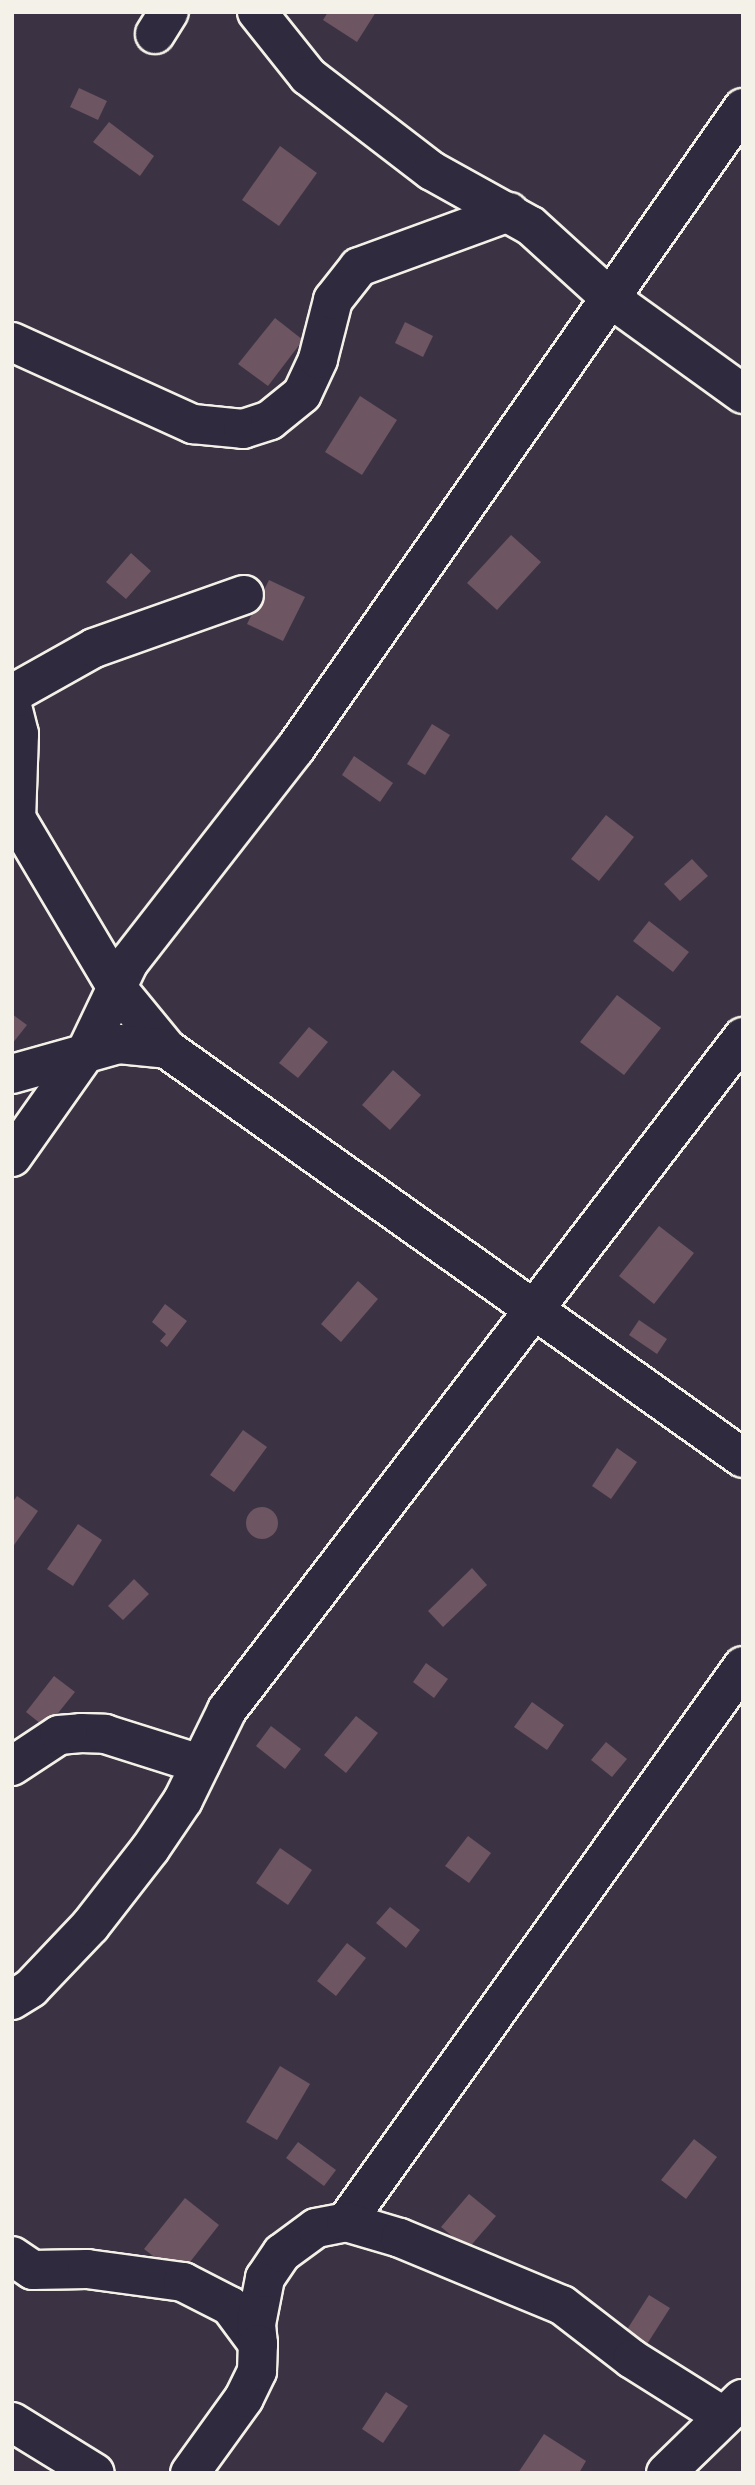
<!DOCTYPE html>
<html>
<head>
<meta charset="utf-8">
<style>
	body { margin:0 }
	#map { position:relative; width:755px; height:2485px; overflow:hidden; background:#3b3344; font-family:Mynerve,sans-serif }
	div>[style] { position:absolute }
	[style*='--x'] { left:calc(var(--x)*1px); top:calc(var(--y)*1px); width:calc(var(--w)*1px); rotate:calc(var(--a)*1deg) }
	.building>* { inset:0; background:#6d5561 }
	.round { border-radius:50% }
	.roads { filter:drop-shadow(2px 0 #f4f1e8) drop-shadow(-2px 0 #f4f1e8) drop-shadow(0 2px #f4f1e8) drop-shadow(0 -2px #f4f1e8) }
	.minor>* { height:38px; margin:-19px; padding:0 19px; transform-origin:19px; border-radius:19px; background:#2f2a3d }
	span { translate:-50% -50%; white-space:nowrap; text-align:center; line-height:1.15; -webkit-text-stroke:6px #2f2a3d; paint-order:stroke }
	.frame { position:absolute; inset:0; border:14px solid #f4f1e8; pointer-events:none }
</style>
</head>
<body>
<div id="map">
	<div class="building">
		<i style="clip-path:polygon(328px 12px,376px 12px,357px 42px,323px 20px)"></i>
		<i style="clip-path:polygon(79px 88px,107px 101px,98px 120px,70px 107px)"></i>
		<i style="clip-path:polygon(109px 122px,154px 156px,140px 176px,93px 142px)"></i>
		<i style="clip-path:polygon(280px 146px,317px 173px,279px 226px,242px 200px)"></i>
		<i style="clip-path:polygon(275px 318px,303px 340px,268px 386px,238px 364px)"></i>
		<i style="clip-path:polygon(405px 322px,433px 336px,423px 357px,395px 343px)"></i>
		<i style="clip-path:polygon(360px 396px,397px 420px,362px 475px,325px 452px)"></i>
		<i style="clip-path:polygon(511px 535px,541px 562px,497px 610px,467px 583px)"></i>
		<i style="clip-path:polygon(131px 553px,151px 571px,126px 599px,106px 582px)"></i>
		<i style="clip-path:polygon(269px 580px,305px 597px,283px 641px,247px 624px)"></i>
		<i style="clip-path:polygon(432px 724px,450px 735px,425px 775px,407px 764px)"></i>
		<i style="clip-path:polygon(354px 756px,393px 783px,380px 802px,342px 775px)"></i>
		<i style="clip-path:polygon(606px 815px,634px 837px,599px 881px,571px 859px)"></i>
		<i style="clip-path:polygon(692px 859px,708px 876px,680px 901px,664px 884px)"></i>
		<i style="clip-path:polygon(649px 921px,689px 952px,673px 972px,633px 941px)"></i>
		<i style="clip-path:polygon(617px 995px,661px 1028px,624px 1075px,580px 1042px)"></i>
		<i style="clip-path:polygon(12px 1014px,27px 1025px,12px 1044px)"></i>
		<i style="clip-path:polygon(309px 1027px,328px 1042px,298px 1078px,279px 1063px)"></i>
		<i style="clip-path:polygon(393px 1070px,421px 1095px,390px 1130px,362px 1105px)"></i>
		<i style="clip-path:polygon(659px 1226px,694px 1253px,654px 1304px,619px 1276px)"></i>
		<i style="clip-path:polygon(358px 1281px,378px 1299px,341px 1342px,321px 1324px)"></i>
		<i style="clip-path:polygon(165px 1304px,187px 1321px,167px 1347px,160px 1341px,166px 1334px,152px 1322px)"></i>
		<i style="clip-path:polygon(639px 1320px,667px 1339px,657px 1354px,629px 1335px)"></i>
		<i style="clip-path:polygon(243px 1430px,267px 1447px,234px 1492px,210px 1475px)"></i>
		<i style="clip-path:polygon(617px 1448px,637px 1462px,611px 1499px,592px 1486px)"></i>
		<i style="clip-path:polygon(17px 1496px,38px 1511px,12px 1548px,12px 1503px)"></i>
		<i class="round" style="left:246px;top:1507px;width:32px;height:32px"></i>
		<i style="clip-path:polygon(78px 1524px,102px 1540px,73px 1586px,47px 1569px)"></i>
		<i style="clip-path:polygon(472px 1568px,487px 1585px,443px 1627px,428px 1611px)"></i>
		<i style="clip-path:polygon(134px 1579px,149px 1594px,123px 1620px,108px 1606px)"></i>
		<i style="clip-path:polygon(426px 1663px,448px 1679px,434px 1698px,413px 1682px)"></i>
		<i style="clip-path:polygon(54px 1676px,75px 1692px,46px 1728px,26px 1712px)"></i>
		<i style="clip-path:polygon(532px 1702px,564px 1725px,547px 1750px,514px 1727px)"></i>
		<i style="clip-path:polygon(356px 1716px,378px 1733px,346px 1773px,324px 1755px)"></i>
		<i style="clip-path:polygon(271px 1726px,301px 1749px,285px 1769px,256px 1746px)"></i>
		<i style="clip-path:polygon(606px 1742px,627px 1759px,612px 1777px,591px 1760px)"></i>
		<i style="clip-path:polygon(468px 1836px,491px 1853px,469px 1883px,445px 1866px)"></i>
		<i style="clip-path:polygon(280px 1848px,312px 1870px,288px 1905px,256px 1883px)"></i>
		<i style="clip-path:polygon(390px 1907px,420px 1930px,406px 1948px,376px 1923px)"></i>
		<i style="clip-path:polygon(347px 1943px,366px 1958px,336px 1996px,317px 1981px)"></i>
		<i style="clip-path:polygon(280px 2066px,310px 2084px,277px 2140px,246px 2122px)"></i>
		<i style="clip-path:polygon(694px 2139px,717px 2157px,686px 2199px,661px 2180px)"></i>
		<i style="clip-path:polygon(298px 2142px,336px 2170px,324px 2186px,286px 2158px)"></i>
		<i style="clip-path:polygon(469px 2194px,496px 2216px,468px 2249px,441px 2227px)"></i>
		<i style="clip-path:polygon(185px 2198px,219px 2225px,179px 2276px,144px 2249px)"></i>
		<i style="clip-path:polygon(649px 2295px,670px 2308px,642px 2352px,621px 2339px)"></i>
		<i style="clip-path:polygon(386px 2392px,408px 2406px,383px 2443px,362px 2429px)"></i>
		<i style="clip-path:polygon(544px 2434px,586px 2461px,579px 2473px,518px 2473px)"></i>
	</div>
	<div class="roads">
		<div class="minor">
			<i style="--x:257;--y:12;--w:82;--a:51.4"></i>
			<i style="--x:308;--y:76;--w:156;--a:37.5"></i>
			<i style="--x:432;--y:171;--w:113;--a:29.1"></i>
			<i style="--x:531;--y:226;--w:107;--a:42.3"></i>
			<i style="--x:610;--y:298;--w:164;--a:35.8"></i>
			<i style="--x:155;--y:34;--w:26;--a:-58"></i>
			<i style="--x:12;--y:342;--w:199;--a:24.4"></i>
			<i style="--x:193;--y:424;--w:50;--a:5.7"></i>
			<i style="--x:243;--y:429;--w:28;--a:-18"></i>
			<i style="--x:270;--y:420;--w:41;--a:-39.1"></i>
			<i style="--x:302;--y:394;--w:38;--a:-65"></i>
			<i style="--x:318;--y:359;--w:61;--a:-75.7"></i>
			<i style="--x:333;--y:300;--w:42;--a:-51.8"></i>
			<i style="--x:359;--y:267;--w:160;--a:-20.1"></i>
			<i style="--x:12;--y:694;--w:94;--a:-29.3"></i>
			<i style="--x:94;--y:648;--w:159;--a:-19.5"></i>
			<i style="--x:12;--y:706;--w:29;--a:76"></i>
			<i style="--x:19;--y:734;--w:84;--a:92"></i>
			<i style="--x:16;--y:818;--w:198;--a:59.3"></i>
			<i style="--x:117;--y:988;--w:79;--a:50.7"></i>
			<i style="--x:12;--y:1074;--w:111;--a:-15.7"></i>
			<i style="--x:119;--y:1044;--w:48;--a:5.9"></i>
			<i style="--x:167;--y:1049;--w:706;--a:35.38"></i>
			<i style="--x:12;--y:1157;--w:128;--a:-54.8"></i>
			<i style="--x:86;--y:1052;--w:100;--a:-64.5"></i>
			<i style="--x:129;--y:962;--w:270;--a:-52.1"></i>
			<i style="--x:295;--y:749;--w:782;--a:-55.05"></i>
			<i style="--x:12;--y:1766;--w:56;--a:-33.4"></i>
			<i style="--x:59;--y:1735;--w:22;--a:-5"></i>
			<i style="--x:81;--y:1733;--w:24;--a:2"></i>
			<i style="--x:105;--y:1734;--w:100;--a:17.5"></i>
			<i style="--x:12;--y:2000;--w:22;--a:-32"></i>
			<i style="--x:31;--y:1988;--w:86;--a:-46.4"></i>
			<i style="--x:90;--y:1926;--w:98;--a:-52.1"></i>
			<i style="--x:150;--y:1849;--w:59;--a:-56"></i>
			<i style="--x:183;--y:1800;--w:100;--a:-63.9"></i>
			<i style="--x:227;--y:1710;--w:848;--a:-52.52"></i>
			<i style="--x:346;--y:2222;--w:683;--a:-54.47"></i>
			<i style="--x:12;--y:2256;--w:25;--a:34"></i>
			<i style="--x:33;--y:2270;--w:54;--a:-1.1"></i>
			<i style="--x:87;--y:2269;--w:97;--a:7.7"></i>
			<i style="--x:183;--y:2282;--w:53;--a:27.1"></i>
			<i style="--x:230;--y:2306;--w:47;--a:53.6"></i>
			<i style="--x:258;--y:2344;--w:20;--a:-96"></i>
			<i style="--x:256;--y:2324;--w:47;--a:-78.9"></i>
			<i style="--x:265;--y:2278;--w:30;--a:-56"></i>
			<i style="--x:282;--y:2253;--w:42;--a:-36.3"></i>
			<i style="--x:316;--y:2228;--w:31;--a:-11"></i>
			<i style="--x:346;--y:2222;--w:56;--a:16.5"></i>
			<i style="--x:400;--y:2238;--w:175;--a:22.5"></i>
			<i style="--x:562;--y:2305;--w:88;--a:37.6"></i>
			<i style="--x:632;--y:2359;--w:107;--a:32.1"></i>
			<i style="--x:12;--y:2422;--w:97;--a:31.6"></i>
			<i style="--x:190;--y:2473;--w:92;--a:-54.2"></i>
			<i style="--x:244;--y:2398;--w:30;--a:-64"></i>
			<i style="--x:257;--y:2371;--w:27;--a:-88"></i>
			<i style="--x:666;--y:2473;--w:106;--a:-44.2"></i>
		</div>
	</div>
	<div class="frame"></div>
</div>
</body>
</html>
